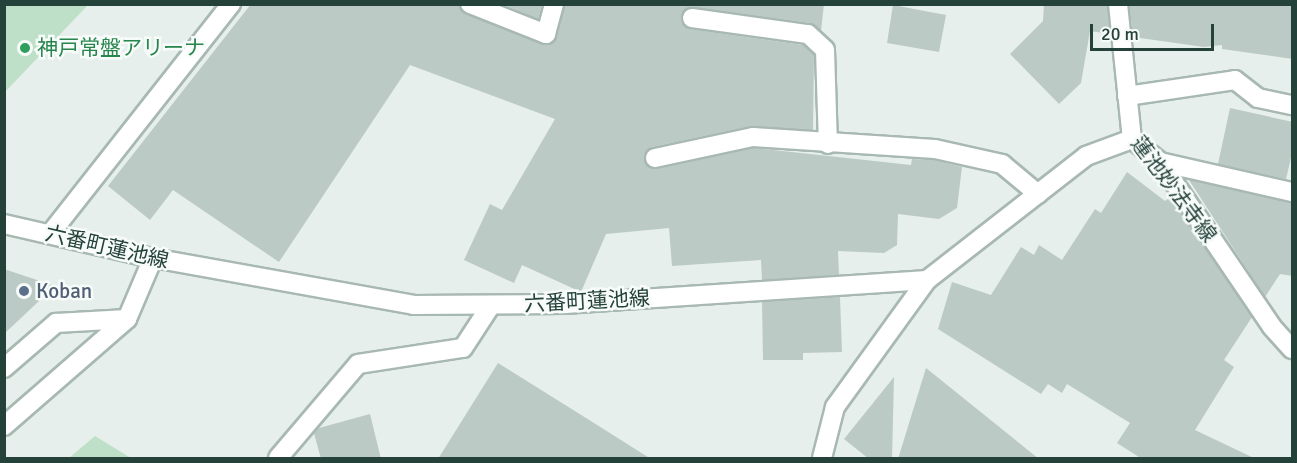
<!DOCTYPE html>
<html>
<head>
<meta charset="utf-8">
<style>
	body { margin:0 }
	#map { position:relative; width:1297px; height:463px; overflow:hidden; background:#e6efeb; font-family:Signika,"Noto Sans JP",sans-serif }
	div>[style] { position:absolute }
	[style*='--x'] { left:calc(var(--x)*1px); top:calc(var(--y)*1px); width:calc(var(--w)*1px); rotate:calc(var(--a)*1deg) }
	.green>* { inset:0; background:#bfe0c8 }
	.building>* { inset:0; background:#bbcac4 }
	.roads { filter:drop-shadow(2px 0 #a8b8b2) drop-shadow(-2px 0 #a8b8b2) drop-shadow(0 2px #a8b8b2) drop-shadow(0 -2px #a8b8b2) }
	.lane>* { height:18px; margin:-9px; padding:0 9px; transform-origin:9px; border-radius:9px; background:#fff }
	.street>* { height:18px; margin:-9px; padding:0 9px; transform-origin:9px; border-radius:9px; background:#fff }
	.dots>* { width:16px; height:16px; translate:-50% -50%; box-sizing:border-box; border:3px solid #f7fbf9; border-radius:50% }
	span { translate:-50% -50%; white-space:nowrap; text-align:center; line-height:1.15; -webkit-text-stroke:5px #f7fbf9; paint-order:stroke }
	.leisure-label { font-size:21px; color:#27864d }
	.left { translate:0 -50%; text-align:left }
	.street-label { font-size:21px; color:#24423a }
	.service-label { font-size:21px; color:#4e5e75 }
	.frame { position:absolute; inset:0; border:6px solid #24423a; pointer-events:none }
	.scale { position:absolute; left:1090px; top:24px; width:124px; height:27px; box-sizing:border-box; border:3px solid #24423a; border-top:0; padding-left:8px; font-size:18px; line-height:21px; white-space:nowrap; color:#24423a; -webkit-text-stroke:4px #f7fbf9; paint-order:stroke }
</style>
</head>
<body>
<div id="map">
	<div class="green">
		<i style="clip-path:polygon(5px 4px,88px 5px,5px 92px,4px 5px)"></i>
		<i style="clip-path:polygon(95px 436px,131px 458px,69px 458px)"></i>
	</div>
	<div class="building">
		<i style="clip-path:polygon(251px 4px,459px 4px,466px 14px,547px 45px,557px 37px,565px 4px,824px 4px,821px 31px,810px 23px,694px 7px,684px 11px,681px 22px,690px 29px,803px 45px,814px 55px,813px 130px,751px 126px,652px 147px,644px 155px,646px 165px,657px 169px,754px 148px,911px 165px,912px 159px,933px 160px,962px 167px,957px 208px,939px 219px,898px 214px,897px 245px,884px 253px,838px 251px,839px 275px,762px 280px,761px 260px,672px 266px,669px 228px,606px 234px,581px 292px,522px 265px,514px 283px,464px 260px,490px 204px,502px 210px,555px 119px,410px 65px,279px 262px,173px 190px,150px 220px,108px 186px)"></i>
		<i style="clip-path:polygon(502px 4px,542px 4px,538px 19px)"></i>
		<i style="clip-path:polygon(1044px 4px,1107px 4px,1110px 34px,1090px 31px,1081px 83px,1059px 104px,1010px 54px,1043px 21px)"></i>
		<i style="clip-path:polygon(1129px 4px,1293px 4px,1293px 59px,1222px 49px,1222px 45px,1204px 47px,1133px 37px)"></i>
		<i style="clip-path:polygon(893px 5px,946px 15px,939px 52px,887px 43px)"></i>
		<i style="clip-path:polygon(1230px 108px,1293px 122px,1293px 149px,1286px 179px,1218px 164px)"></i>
		<i style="clip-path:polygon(1127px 172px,1165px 201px,1170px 197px,1252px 317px,1224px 360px,1234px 367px,1195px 430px,1256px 459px,1142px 459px,1117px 443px,1130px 423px,1067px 384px,1062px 393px,1048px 384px,1041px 394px,938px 329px,952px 282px,991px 295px,1021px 247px,1034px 255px,1039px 245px,1062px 260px,1095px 209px,1101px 213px)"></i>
		<i style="clip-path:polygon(1189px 180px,1293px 203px,1293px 276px,1280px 274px,1265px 297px)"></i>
		<i style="clip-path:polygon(4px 269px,55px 286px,4px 334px)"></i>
		<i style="clip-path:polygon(840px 297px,842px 352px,803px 353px,803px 360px,763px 360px,762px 302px)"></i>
		<i style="clip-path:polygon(498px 363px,594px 423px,651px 459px,438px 459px)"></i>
		<i style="clip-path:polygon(926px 368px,1039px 459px,898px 459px)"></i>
		<i style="clip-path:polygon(894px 377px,892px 459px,869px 459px,844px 439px)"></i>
		<i style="clip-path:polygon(370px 414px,381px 459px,321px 459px,314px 433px,319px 428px)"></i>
	</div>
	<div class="roads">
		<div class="lane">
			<i style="--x:470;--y:4;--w:82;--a:21.5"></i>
			<i style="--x:546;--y:34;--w:31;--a:-75"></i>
			<i style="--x:692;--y:18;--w:117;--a:7.9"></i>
			<i style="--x:808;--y:34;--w:23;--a:43"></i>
			<i style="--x:825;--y:50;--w:94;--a:88.2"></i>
			<i style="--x:1127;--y:96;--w:109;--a:-8.4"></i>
			<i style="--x:1235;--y:80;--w:29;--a:38"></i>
			<i style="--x:1258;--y:98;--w:35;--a:12"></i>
			<i style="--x:655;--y:158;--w:100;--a:-12.1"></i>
			<i style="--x:753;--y:137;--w:182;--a:3.8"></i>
			<i style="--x:935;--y:149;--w:69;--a:12.6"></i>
			<i style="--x:1002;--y:164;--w:47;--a:39.8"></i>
			<i style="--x:1160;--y:162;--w:135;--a:12.8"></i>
		</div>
		<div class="street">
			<i style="--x:1118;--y:4;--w:136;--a:84.1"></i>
			<i style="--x:1132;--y:139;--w:36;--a:39"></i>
			<i style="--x:1160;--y:162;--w:199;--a:55.8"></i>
			<i style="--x:1272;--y:327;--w:30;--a:48"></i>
			<i style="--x:4;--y:224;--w:153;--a:12.9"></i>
			<i style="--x:153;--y:258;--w:265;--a:10.2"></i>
			<i style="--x:414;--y:305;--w:151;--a:-0.4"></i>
			<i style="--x:565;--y:304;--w:363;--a:-3.8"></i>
			<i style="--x:927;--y:280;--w:202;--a:-37.9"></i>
			<i style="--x:1086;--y:156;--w:49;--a:-20.3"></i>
			<i style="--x:50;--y:234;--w:293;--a:-51.8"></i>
			<i style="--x:4;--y:368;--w:69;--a:-40.9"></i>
			<i style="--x:56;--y:323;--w:71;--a:-3.2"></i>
			<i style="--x:4;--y:426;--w:163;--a:-41"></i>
			<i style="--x:127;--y:319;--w:66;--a:-66.9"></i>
			<i style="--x:278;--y:458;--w:123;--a:-49.6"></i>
			<i style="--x:358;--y:364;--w:106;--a:-8.7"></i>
			<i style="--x:463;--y:348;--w:51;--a:-56.9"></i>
			<i style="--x:822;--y:458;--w:53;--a:-75.7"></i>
			<i style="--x:835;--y:407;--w:157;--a:-54.1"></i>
		</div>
	</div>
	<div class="dots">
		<i style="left:25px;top:48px;background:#2e9e5b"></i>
		<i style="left:24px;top:291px;background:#5c6f8a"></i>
	</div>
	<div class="leisure-label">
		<span class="left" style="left:37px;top:48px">神戸常盤アリーナ</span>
	</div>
	<div class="street-label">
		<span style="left:1174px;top:189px;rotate:53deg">蓮池妙法寺線</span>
		<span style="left:107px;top:247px;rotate:13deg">六番町蓮池線</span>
		<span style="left:587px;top:301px;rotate:-3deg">六番町蓮池線</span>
	</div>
	<div class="service-label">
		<span class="left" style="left:36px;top:291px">Koban</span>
	</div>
	<div class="frame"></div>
	<div class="scale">20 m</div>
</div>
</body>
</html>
